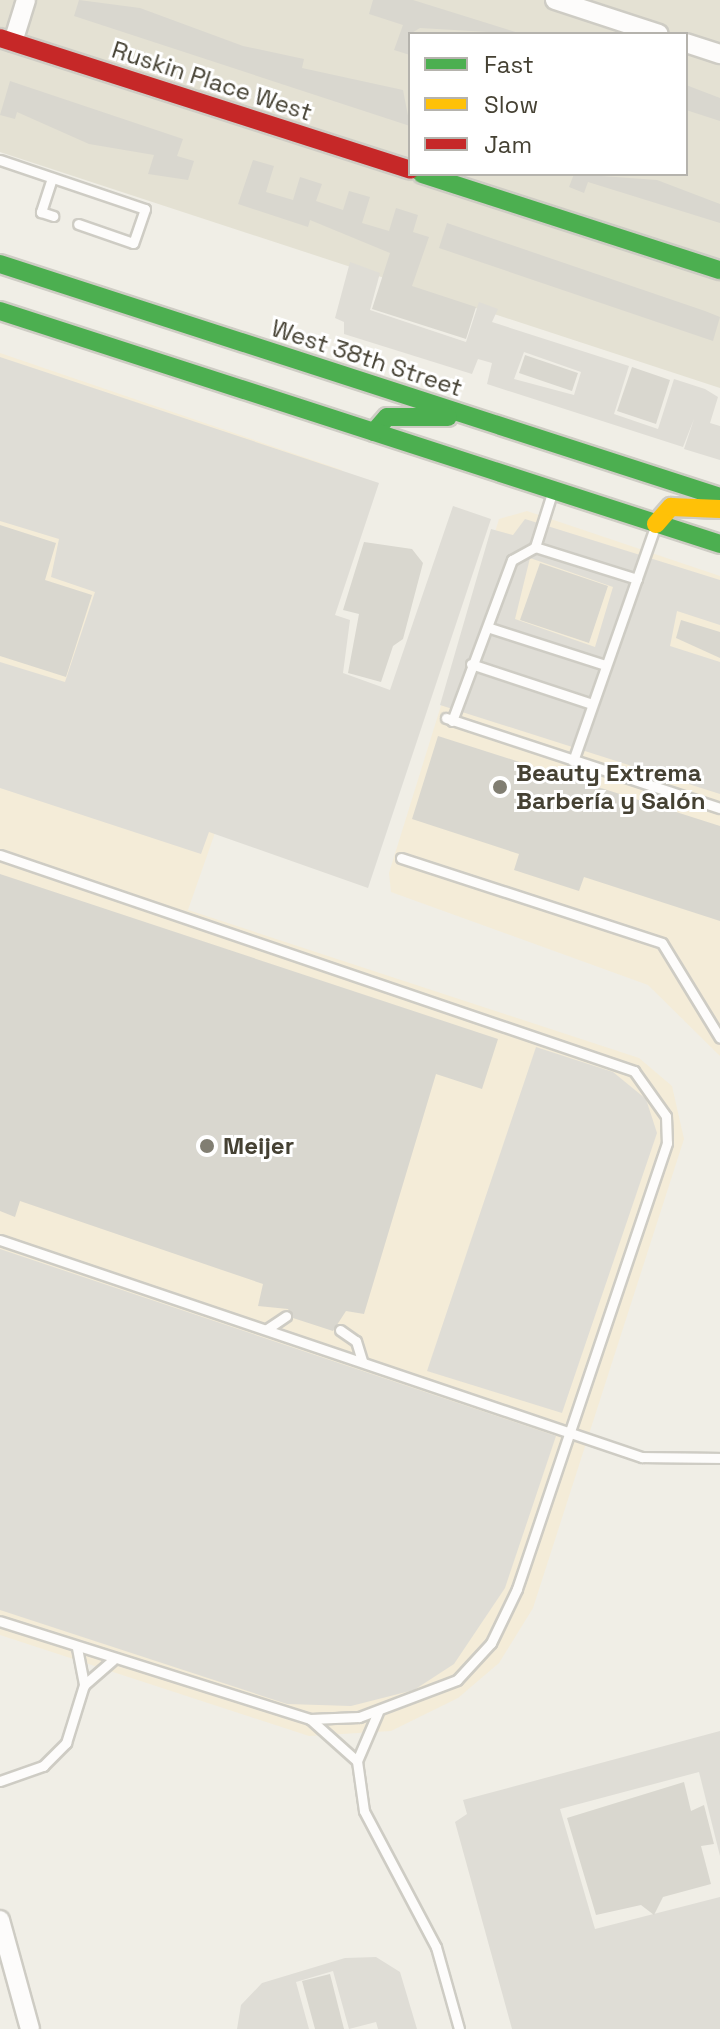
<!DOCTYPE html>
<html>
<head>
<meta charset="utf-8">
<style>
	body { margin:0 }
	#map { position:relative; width:720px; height:2029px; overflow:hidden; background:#f0eee6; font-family:"Space Grotesk",sans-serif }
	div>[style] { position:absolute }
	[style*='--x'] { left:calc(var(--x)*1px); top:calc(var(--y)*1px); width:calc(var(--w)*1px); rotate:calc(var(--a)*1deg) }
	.residential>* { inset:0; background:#e4e1d3 }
	.commercial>* { inset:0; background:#f4ecd8 }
	.parking>* { inset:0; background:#dfddd6 }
	.building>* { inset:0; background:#d9d7cf }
	.roads { filter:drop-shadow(2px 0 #ceccc4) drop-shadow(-2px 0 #ceccc4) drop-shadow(0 2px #ceccc4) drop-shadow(0 -2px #ceccc4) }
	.lane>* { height:9px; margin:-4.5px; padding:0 4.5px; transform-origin:4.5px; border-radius:4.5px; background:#fdfcfb }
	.street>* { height:18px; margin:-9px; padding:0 9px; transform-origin:9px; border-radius:9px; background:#fdfcfb }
	.fast>* { height:18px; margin:-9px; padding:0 9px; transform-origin:9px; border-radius:9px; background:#4caf50 }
	.slow>* { height:18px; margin:-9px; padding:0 9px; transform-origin:9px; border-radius:9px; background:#ffc107 }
	.jam>* { height:18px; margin:-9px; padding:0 9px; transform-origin:9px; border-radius:9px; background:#c62828 }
	.dots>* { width:22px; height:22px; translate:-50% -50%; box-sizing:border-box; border:4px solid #fff; border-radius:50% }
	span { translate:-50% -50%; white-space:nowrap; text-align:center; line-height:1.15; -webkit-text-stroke:6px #fff; paint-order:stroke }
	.street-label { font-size:24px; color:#454133 }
	.poi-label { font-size:24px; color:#454133; font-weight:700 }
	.left { translate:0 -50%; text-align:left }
	.legend { position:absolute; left:408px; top:32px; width:280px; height:144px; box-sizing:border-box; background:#fff; border:2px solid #b5b3ad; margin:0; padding:10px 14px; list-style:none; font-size:24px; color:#454133 }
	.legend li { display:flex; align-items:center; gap:16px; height:40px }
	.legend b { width:40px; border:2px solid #b5b3ad }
</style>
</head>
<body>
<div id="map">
	<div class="residential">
		<i style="clip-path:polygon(evenodd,0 0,720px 0,720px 388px,0 152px,0 0,410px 34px,686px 34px,686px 174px,410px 174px,410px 34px)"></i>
	</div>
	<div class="commercial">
		<i style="clip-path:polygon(0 353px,342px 470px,188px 910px,639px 1058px,672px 1086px,684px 1139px,533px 1608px,499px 1663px,458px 1698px,391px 1731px,309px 1736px,0 1635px)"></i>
		<i style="clip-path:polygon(527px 511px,720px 576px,720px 1056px,648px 985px,391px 892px,389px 873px,499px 519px)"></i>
	</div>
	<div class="parking">
		<i style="clip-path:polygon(evenodd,350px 262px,380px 273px,370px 310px,466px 342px,479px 302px,498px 309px,492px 322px,629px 366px,614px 414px,658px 429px,674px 379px,705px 389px,718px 397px,710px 423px,720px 426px,720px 460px,684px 449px,694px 419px,683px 447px,487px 384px,492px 363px,478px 359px,472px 374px,344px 334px,344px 322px,335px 318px,350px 262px,524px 352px,581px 372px,574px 395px,514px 379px,524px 352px)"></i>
		<i style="clip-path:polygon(0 357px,379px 483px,335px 615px,350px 620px,343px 673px,390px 690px,453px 506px,491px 519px,368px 888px,209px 832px,201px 854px,0 788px,0 662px,65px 682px,95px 592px,51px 577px,59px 539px,0 521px)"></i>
		<i style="clip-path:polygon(evenodd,525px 519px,720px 580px,720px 625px,677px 611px,670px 646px,720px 662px,720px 794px,440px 705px,491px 529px,513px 535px,525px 519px,530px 558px,613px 587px,595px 647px,515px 619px,530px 558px)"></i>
		<i style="clip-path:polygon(536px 1047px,613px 1072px,646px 1099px,657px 1133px,562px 1413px,427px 1371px)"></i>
		<i style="clip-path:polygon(0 1249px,556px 1436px,505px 1588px,454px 1664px,414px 1690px,351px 1706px,287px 1704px,0 1610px)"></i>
		<i style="clip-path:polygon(720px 1731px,720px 1856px,699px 1772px,560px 1809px,595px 1929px,720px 1897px,720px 2029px,512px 2029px,455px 1822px,467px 1814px,463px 1800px)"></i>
		<i style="clip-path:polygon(376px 1957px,400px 1972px,417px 2029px,378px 2029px,376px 2022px,349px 2029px,333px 1971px,296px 1982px,309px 2029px,237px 2029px,241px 2005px,262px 1983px,345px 1958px)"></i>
	</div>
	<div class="building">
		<i style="clip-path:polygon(79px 0,140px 8px,243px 46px,304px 59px,302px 68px,403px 90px,410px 126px,74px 16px)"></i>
		<i style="clip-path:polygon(373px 0,413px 0,522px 34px,420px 28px,410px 34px,410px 55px,394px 50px,403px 25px,369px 14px)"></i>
		<i style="clip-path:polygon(10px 81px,183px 139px,177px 156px,194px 161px,188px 180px,148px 174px,154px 155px,89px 144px,17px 112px,15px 119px,0 115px)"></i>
		<i style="clip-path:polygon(686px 85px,720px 98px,720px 121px,686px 110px)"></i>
		<i style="clip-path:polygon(253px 160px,274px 166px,266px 192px,293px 200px,300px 177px,322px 184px,316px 201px,343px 210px,349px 191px,370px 197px,362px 223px,389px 231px,396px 208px,418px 215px,413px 232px,429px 237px,412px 286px,476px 307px,466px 339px,372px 309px,390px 253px,310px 220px,308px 227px,238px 204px)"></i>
		<i style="clip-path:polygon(574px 174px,657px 180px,720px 204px,720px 223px,588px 182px,584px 193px,569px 187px)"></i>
		<i style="clip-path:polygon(447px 223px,705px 311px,720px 317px,713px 341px,439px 248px)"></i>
		<i style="clip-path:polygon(525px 355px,578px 373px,572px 391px,519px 373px)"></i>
		<i style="clip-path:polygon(632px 367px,670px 380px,656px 424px,617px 411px)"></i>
		<i style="clip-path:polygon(0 525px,56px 543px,45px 580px,92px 595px,66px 677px,0 656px)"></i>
		<i style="clip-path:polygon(364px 542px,412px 549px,423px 563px,403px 639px,393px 646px,381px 682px,348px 673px,359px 614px,343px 610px)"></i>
		<i style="clip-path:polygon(540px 563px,608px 586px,589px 643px,520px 620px)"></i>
		<i style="clip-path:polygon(681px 620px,720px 632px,720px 658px,676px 638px)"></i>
		<i style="clip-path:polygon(438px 736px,720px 826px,720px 921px,584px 877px,579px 891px,514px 870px,519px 854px,412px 819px)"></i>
		<i style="clip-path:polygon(0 874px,498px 1039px,482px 1089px,436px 1074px,364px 1314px,346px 1311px,333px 1331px,293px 1318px,288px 1309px,258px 1306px,263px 1284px,20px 1201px,15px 1217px,0 1211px)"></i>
		<i style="clip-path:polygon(684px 1782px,691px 1811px,704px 1805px,714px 1844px,701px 1846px,711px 1884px,663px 1897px,654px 1915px,641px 1905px,596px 1915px,567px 1818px)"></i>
		<i style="clip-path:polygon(330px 1974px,344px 2029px,315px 2029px,302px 1981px)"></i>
	</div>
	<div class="roads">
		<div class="lane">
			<i style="--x:0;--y:160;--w:153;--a:18.7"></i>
			<i style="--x:145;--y:209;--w:36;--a:109"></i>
			<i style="--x:133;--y:243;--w:58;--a:-160.9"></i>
			<i style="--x:52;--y:178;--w:36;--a:108"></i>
			<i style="--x:41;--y:212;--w:13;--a:18"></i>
			<i style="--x:552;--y:493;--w:57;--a:107.5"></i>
			<i style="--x:535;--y:547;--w:107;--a:17.4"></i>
			<i style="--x:490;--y:628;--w:121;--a:17.8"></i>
			<i style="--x:471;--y:664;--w:127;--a:18.3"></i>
			<i style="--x:446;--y:718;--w:288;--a:18.2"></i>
			<i style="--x:452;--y:721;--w:172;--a:-69.6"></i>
			<i style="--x:512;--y:560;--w:26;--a:-29"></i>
			<i style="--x:573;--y:761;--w:248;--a:-70.7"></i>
			<i style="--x:0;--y:855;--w:670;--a:18.81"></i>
			<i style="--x:634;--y:1071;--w:55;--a:54.6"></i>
			<i style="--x:666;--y:1116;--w:27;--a:88"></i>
			<i style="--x:667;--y:1143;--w:471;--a:108.6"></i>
			<i style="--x:517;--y:1589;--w:60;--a:115.7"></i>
			<i style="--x:491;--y:1643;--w:50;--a:132.6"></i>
			<i style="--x:457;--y:1680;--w:105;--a:159.3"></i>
			<i style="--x:359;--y:1717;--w:49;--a:177.7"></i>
			<i style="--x:310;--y:1719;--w:325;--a:-162.5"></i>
			<i style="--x:401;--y:858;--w:274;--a:18"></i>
			<i style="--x:662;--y:943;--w:111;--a:58.6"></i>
			<i style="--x:0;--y:1240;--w:678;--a:18.68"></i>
			<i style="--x:642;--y:1457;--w:78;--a:0.7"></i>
			<i style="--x:267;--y:1329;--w:23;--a:-34"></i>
			<i style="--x:340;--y:1330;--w:19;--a:35"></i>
			<i style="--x:356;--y:1341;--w:21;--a:73"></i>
			<i style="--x:77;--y:1648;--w:38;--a:79"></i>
			<i style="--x:84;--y:1685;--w:38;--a:-41"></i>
			<i style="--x:310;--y:1719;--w:63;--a:41.8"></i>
			<i style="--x:357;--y:1761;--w:53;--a:-66.8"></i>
			<i style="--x:357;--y:1761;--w:50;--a:82"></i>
			<i style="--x:364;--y:1811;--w:154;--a:62.1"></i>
			<i style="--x:436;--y:1947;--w:85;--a:74.3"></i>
			<i style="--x:0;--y:1781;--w:46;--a:-19.2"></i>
			<i style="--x:43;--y:1766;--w:33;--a:-45"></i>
			<i style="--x:66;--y:1743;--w:61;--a:-72.8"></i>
		</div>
		<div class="street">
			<i style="--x:555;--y:0;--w:109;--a:18.1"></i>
			<i style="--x:13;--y:42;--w:44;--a:-72.8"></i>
			<i style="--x:686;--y:43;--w:36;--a:18"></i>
			<i style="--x:0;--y:1920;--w:113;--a:74.6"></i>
		</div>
		<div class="fast">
			<i style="--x:422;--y:174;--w:313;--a:17.9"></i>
			<i style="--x:0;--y:264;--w:757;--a:17.93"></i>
			<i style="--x:0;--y:311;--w:757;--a:17.93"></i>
			<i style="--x:374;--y:432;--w:20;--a:-49"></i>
			<i style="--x:387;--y:417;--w:61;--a:0"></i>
		</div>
		<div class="slow">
			<i style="--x:656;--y:524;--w:23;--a:-49"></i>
			<i style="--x:671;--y:507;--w:49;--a:2.3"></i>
		</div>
		<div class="jam">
			<i style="--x:0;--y:38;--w:431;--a:17.8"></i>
		</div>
	</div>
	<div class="dots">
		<i style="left:500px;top:787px;background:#817e72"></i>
		<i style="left:207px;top:1146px;background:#817e72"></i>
	</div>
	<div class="street-label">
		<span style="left:212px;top:81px;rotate:18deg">Ruskin Place West</span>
		<span style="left:367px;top:358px;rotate:18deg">West 38th Street</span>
	</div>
	<div class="poi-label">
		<span class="left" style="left:516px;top:787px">Beauty Extrema<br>Barbería y Salón</span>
		<span class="left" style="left:223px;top:1146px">Meijer</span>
	</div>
	<ul class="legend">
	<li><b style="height:10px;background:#4caf50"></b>Fast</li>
	<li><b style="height:10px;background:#ffc107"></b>Slow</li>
	<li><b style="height:10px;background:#c62828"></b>Jam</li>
	</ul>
</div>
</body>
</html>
